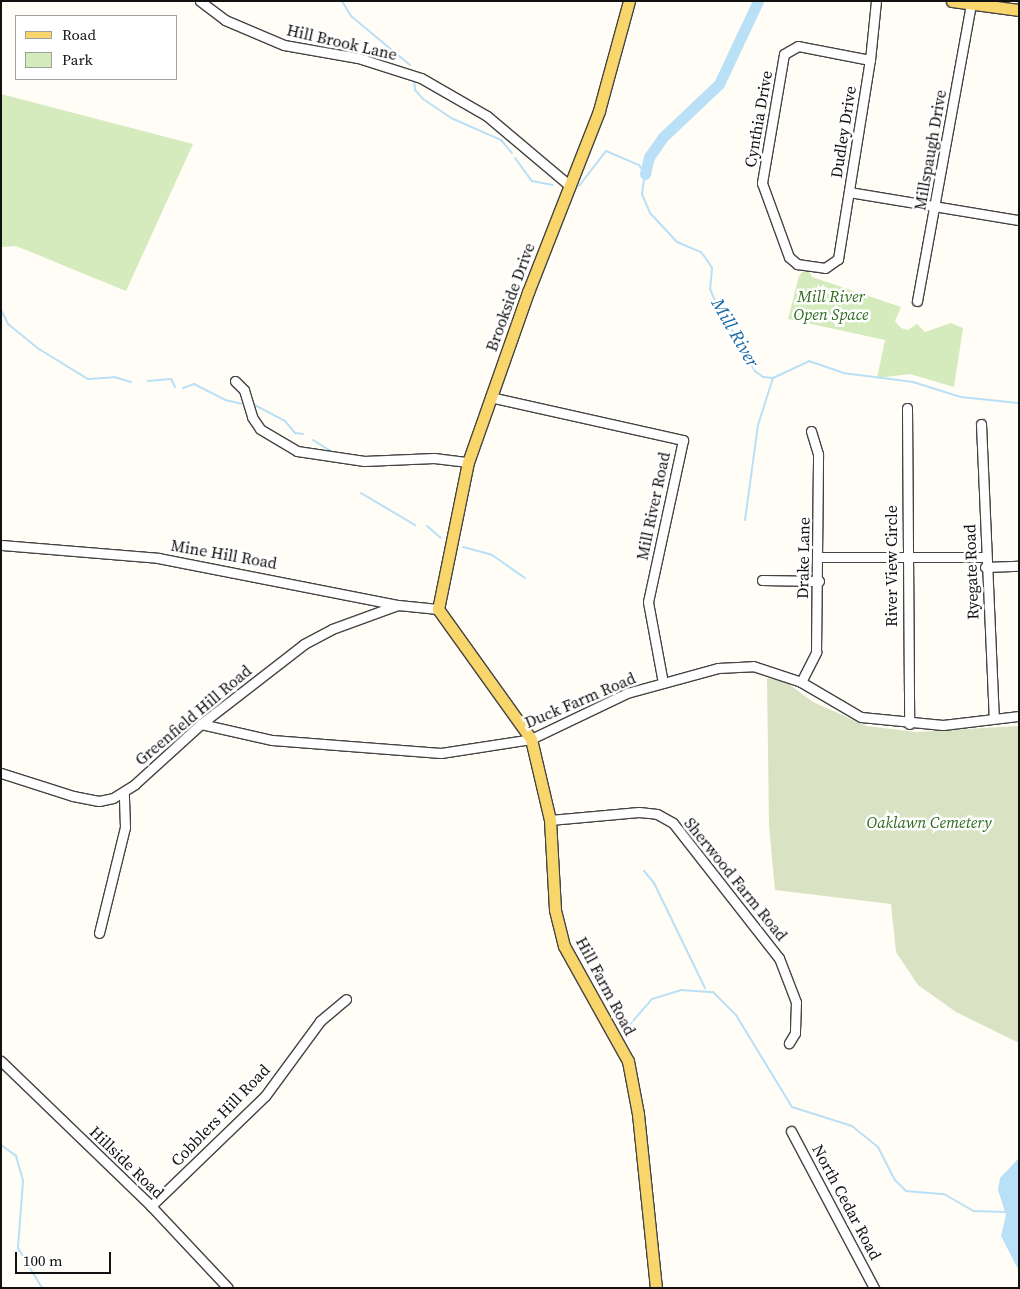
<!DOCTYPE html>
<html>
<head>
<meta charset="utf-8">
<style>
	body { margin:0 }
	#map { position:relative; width:1020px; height:1289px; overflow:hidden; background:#fffdf5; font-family:"Source Serif 4",serif }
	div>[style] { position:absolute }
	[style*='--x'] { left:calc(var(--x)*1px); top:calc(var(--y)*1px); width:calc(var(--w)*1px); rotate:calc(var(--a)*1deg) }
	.green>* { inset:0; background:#d5ebbd }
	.cemetery>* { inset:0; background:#d9e3c4 }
	.water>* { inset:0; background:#b9e0f7 }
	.stream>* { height:2px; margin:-1px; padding:0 1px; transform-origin:1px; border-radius:1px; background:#b9e0f7 }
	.river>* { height:11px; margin:-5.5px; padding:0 5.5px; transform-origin:5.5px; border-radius:5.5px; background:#b9e0f7 }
	.roads { filter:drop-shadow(1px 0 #444) drop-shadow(-1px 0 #444) drop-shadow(0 1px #444) drop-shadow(0 -1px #444) }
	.minor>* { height:9px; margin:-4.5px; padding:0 4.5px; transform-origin:4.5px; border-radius:4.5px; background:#fff }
	.major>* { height:11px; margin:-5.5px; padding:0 5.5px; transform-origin:5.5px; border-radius:5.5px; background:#f9d66b }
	span { translate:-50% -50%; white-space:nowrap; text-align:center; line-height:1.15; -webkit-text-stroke:5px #fff; paint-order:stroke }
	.street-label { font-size:16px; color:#111 }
	.park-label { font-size:16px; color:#2f6b1f; font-style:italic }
	.water-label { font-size:18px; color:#1768a6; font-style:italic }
	.frame { position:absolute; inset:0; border:2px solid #111; pointer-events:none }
	.legend { position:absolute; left:15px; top:15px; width:162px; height:65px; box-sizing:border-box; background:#fff; border:1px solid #a0a0a0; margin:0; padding:6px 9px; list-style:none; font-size:15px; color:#111 }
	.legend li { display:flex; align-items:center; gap:10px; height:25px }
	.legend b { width:25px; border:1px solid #a0a0a0 }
	.scale { position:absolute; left:15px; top:1252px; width:96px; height:22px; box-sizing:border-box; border:2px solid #111; border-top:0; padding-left:6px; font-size:15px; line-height:18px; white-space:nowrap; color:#111; -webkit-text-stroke:4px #fff; paint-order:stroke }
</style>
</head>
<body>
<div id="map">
	<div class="green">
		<i style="clip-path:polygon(1px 94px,193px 144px,126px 291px,16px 246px,1px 247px)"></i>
		<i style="clip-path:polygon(807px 266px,812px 277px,901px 307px,895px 321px,901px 328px,908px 330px,917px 324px,925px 332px,951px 323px,963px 328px,954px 387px,910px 374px,877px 378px,885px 340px,788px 319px,799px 276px)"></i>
	</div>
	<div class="cemetery">
		<i style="clip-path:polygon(767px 678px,786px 682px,813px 702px,867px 726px,916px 732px,1019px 726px,1019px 1043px,956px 1012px,918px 985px,896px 952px,891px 904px,775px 890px,769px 825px)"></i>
	</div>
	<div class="water">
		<i style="clip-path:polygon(1019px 1158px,1019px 1271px,1001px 1236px,1006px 1215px,998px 1190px,1000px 1178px)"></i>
	</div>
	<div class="stream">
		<i style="--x:342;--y:1;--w:17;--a:59"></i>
		<i style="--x:351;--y:16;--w:77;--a:39.7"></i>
		<i style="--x:414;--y:80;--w:10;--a:84"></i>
		<i style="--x:415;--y:90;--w:12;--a:48"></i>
		<i style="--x:423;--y:99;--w:34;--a:34"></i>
		<i style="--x:451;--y:118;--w:55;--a:23.7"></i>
		<i style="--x:501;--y:140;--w:17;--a:50"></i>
		<i style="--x:515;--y:158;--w:29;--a:54"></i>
		<i style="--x:532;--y:181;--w:21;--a:11"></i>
		<i style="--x:579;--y:186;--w:44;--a:-52.4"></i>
		<i style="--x:606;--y:151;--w:36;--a:23"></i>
		<i style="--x:639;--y:165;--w:11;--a:56"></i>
		<i style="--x:645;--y:174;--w:20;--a:99"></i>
		<i style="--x:642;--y:194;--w:21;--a:67"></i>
		<i style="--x:650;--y:213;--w:40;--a:47"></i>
		<i style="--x:677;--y:242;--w:26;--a:23"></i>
		<i style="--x:701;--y:252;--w:10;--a:53"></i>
		<i style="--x:707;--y:260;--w:9;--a:58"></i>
		<i style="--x:712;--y:268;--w:21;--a:95"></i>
		<i style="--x:710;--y:289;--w:13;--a:67"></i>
		<i style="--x:715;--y:301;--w:81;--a:60.3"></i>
		<i style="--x:755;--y:371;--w:10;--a:37"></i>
		<i style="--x:763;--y:377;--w:10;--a:6"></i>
		<i style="--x:773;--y:378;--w:40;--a:-25"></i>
		<i style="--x:809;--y:361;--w:36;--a:19"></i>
		<i style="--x:843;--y:373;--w:71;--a:7.3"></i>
		<i style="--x:913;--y:382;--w:50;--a:17.4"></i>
		<i style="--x:961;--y:397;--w:58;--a:5.9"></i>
		<i style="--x:1;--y:310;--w:16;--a:63"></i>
		<i style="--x:8;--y:324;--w:40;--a:39"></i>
		<i style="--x:39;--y:349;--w:57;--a:31.5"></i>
		<i style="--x:88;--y:379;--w:26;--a:-4"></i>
		<i style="--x:114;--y:377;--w:18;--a:16"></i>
		<i style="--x:148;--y:381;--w:23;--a:-5"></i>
		<i style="--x:171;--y:379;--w:9;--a:63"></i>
		<i style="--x:183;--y:388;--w:12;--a:-20"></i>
		<i style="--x:194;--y:384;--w:35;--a:27"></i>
		<i style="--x:225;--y:400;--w:17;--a:13"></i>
		<i style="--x:253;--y:404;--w:36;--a:28"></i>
		<i style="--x:285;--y:421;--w:16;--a:50"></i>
		<i style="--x:295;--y:433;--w:8;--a:7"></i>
		<i style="--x:313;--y:440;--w:22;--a:32"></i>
		<i style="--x:361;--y:493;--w:63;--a:30.7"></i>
		<i style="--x:745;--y:520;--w:96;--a:-82.2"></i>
		<i style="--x:758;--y:425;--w:49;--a:-72.3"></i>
		<i style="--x:427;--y:526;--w:18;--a:41"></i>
		<i style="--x:463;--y:547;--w:30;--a:15"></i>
		<i style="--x:492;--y:555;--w:40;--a:34.9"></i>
		<i style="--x:644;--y:871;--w:16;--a:50"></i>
		<i style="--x:654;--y:883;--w:117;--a:64.1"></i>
		<i style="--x:625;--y:1030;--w:41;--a:-48.9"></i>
		<i style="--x:652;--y:999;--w:30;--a:-17"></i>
		<i style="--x:681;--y:990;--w:32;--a:4"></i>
		<i style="--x:713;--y:992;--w:33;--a:45"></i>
		<i style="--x:736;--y:1015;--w:108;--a:58.7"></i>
		<i style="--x:792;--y:1107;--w:63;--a:17.6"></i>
		<i style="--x:852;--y:1126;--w:33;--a:39"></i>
		<i style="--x:878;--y:1147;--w:37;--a:63"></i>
		<i style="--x:895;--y:1180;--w:16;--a:45"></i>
		<i style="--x:906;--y:1191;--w:38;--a:5"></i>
		<i style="--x:944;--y:1194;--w:34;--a:30"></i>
		<i style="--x:974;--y:1211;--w:32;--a:2"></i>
		<i style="--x:1;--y:1145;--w:19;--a:36"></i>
		<i style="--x:16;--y:1156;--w:26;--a:74"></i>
		<i style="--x:23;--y:1181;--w:67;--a:94.3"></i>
		<i style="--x:18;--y:1248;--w:47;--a:59"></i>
	</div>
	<div class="river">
		<i style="--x:645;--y:174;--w:17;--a:-77"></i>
		<i style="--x:649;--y:157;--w:24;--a:-55"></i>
		<i style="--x:663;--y:137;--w:77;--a:-43.4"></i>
		<i style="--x:719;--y:84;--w:92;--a:-64.8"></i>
	</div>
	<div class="roads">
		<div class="minor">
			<i style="--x:200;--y:1;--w:31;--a:37"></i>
			<i style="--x:225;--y:20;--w:64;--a:23"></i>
			<i style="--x:284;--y:45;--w:75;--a:10"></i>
			<i style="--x:358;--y:58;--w:66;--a:17.6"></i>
			<i style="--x:421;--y:78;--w:76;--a:29.9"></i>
			<i style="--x:487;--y:116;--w:109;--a:40.1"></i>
			<i style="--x:870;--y:60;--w:73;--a:-169"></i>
			<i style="--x:798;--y:46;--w:16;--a:150"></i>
			<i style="--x:784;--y:54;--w:131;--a:99.7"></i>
			<i style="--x:762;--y:183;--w:79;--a:70"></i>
			<i style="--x:789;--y:257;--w:11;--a:41"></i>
			<i style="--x:797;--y:264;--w:28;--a:8"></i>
			<i style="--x:825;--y:268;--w:16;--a:-35"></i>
			<i style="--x:838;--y:259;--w:202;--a:-80.9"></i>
			<i style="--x:870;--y:60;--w:59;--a:-84.2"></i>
			<i style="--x:849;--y:192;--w:172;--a:9.4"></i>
			<i style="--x:917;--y:301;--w:302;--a:-79.7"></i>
			<i style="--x:235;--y:381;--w:13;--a:45"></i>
			<i style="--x:244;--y:390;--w:28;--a:73"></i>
			<i style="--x:252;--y:417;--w:14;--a:56"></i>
			<i style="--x:260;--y:429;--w:43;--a:30.7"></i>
			<i style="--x:297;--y:451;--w:68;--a:8.5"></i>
			<i style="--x:364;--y:461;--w:70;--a:-2.5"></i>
			<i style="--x:434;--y:458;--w:34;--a:7"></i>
			<i style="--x:490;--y:397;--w:198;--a:12.6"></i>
			<i style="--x:683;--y:440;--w:166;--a:102.2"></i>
			<i style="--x:648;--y:602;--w:82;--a:79.5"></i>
			<i style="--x:907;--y:408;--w:316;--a:89.6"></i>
			<i style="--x:981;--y:424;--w:294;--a:87.5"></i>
			<i style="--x:1;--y:545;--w:158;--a:4.7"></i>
			<i style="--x:158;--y:558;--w:245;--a:11.1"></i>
			<i style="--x:398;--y:605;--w:40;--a:5.7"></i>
			<i style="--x:820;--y:557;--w:165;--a:0"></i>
			<i style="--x:985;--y:567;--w:34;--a:-2"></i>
			<i style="--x:762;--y:580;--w:57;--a:1"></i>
			<i style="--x:801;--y:682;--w:34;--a:-63"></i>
			<i style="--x:816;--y:652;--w:198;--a:-89.4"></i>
			<i style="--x:818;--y:454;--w:24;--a:-107"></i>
			<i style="--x:201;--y:724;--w:73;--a:12.7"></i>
			<i style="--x:272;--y:740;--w:169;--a:4.4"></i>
			<i style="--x:441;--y:753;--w:91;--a:-8.8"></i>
			<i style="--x:531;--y:739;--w:106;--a:-25.6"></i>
			<i style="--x:627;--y:693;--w:94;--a:-15.4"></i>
			<i style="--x:718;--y:668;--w:35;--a:-3"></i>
			<i style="--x:753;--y:666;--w:51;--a:18.4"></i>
			<i style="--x:801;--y:682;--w:69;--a:30.3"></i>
			<i style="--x:861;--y:717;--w:82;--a:5.6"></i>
			<i style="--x:943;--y:725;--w:77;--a:-6.8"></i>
			<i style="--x:1;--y:773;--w:76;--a:17.7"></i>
			<i style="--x:73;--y:796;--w:26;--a:11"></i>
			<i style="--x:99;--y:801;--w:14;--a:-12"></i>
			<i style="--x:113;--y:798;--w:26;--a:-32"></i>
			<i style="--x:135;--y:784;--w:89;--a:-42.3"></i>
			<i style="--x:201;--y:724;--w:130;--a:-37.8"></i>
			<i style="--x:304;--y:644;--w:32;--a:-28"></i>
			<i style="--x:332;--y:629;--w:70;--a:-20"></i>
			<i style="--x:550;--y:820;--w:89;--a:-5.1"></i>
			<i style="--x:639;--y:812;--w:18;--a:6"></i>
			<i style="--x:657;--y:814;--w:18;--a:29"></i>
			<i style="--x:673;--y:823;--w:172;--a:51.9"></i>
			<i style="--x:779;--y:958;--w:47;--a:68.9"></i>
			<i style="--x:796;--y:1002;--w:31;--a:92"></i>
			<i style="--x:795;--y:1033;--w:12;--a:121"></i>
			<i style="--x:99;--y:933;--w:109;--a:-76.2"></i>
			<i style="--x:125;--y:827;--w:34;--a:-92"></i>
			<i style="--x:1;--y:1061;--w:209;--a:44"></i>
			<i style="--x:151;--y:1206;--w:112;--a:46.8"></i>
			<i style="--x:791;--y:1131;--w:178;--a:62.1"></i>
			<i style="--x:151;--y:1206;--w:158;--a:-44"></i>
			<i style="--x:265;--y:1096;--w:93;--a:-53.7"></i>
			<i style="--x:320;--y:1021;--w:34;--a:-40"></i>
		</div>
		<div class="major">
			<i style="--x:629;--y:1;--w:114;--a:105.3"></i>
			<i style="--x:599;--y:111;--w:194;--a:111.4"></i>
			<i style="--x:528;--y:292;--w:180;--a:109.4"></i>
			<i style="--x:468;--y:462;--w:150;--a:101.5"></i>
			<i style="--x:438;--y:609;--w:160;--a:54.4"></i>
			<i style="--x:531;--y:739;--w:83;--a:76.8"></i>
			<i style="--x:550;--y:820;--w:90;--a:86.8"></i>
			<i style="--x:555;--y:910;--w:37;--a:76"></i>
			<i style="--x:564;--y:946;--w:132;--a:60.9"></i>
			<i style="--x:628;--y:1061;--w:54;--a:79.3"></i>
			<i style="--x:638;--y:1114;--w:175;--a:84.1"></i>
			<i style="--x:952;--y:1;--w:68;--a:7.7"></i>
		</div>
	</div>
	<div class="street-label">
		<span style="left:342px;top:42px;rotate:13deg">Hill Brook Lane</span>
		<span style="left:758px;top:119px;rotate:-80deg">Cynthia Drive</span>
		<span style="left:843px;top:132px;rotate:-81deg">Dudley Drive</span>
		<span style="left:930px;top:150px;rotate:-80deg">Millspaugh Drive</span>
		<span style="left:510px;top:297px;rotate:-70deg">Brookside Drive</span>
		<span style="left:653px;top:506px;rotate:-78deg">Mill River Road</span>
		<span style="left:224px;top:554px;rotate:10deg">Mine Hill Road</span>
		<span style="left:803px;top:558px;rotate:-89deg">Drake Lane</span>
		<span style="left:891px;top:566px;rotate:-90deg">River View Circle</span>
		<span style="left:971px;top:572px;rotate:-92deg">Ryegate Road</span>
		<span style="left:580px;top:700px;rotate:-23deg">Duck Farm Road</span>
		<span style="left:193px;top:715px;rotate:-40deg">Greenfield Hill Road</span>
		<span style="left:736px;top:879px;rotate:51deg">Sherwood Farm Road</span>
		<span style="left:606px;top:986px;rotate:62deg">Hill Farm Road</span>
		<span style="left:220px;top:1115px;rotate:-46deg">Cobblers Hill Road</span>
		<span style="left:127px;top:1162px;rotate:44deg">Hillside Road</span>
		<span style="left:847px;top:1202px;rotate:62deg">North Cedar Road</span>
	</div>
	<div class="park-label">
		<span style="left:831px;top:305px">Mill River<br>Open Space</span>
		<span style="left:929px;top:822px">Oaklawn Cemetery</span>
	</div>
	<div class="water-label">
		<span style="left:735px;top:333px;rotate:60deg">Mill River</span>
	</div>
	<div class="frame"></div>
	<ul class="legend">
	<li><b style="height:6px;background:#f9d66b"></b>Road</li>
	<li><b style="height:14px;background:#d5ebbd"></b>Park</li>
	</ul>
	<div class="scale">100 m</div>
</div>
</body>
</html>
